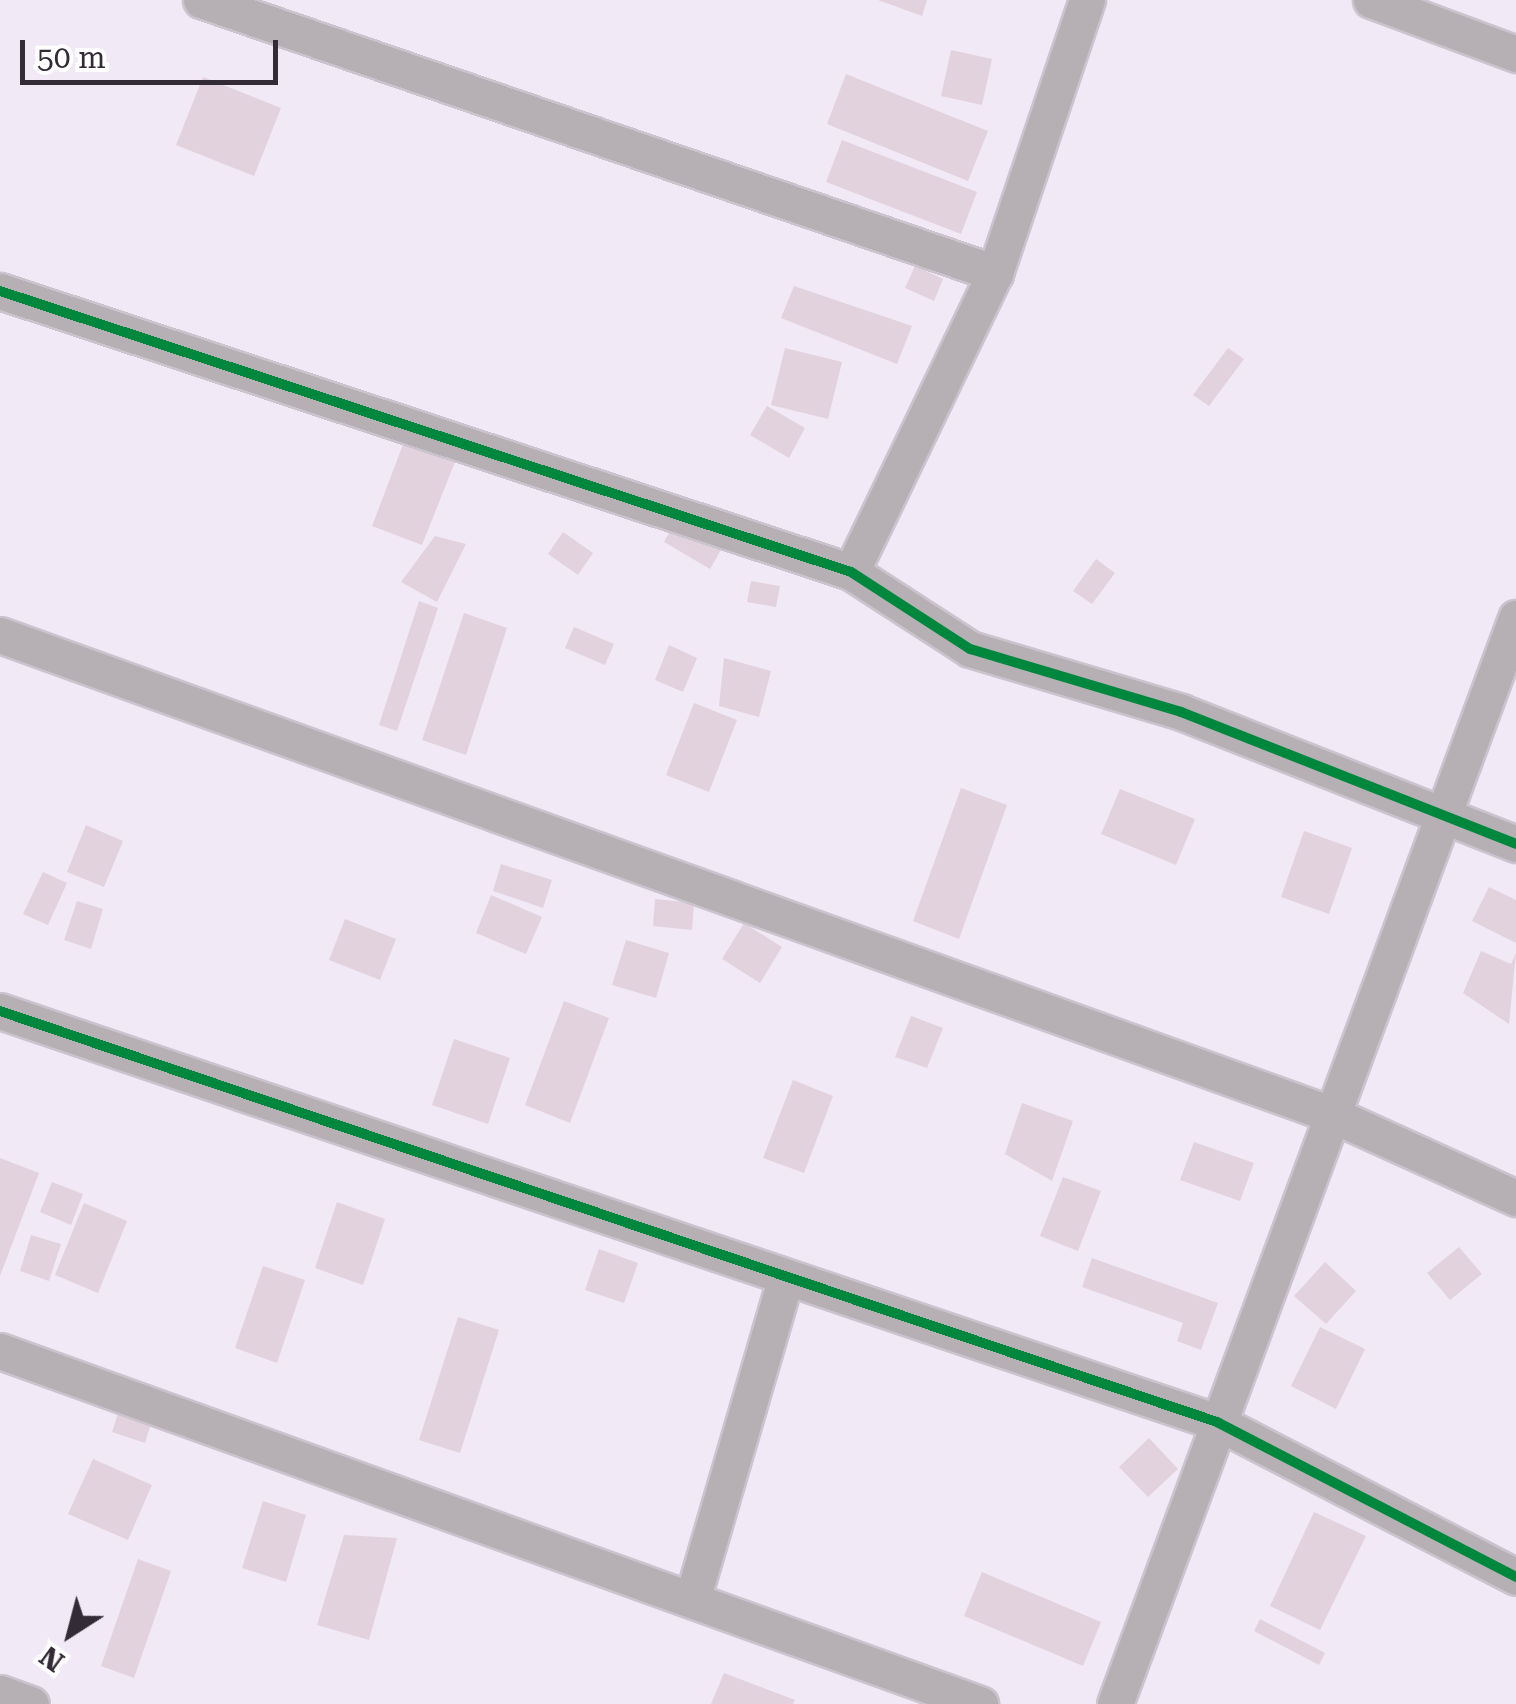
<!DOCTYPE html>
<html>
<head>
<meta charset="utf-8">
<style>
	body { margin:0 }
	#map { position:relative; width:1516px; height:1704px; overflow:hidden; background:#f2e9f6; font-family:"Roboto Serif",serif }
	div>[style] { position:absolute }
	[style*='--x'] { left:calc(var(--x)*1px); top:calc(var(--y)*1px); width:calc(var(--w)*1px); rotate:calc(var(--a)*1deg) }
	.building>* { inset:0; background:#e1d2dd }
	.roads { filter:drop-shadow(2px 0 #cbc4cf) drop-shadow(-2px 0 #cbc4cf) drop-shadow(0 2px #cbc4cf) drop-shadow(0 -2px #cbc4cf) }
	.street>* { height:35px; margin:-17.5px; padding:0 17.5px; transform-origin:17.5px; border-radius:17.5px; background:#b6b0b4 }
	.cycleway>* { height:10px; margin:-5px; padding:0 5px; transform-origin:5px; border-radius:5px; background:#00873e }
	span { translate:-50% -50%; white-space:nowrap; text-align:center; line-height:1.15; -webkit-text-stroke:9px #fff; paint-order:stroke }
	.north { position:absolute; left:20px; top:1584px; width:100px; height:100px; -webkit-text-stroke:8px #fff; paint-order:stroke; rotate:216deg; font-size:28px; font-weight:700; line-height:40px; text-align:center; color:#332c37 }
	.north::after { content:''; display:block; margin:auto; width:35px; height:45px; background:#332c37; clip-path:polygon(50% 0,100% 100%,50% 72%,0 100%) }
	.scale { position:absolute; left:20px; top:40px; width:258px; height:45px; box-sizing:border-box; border:5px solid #332c37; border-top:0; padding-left:12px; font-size:30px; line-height:35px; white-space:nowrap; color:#332c37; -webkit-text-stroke:8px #fff; paint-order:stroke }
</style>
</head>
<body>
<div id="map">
	<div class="building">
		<i style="clip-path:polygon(878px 0,927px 0,922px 16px)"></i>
		<i style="clip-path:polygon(951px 50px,992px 59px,982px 105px,941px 96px)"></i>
		<i style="clip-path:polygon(846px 74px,988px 131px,968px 181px,827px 124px)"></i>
		<i style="clip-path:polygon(203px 77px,281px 108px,254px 176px,176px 145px)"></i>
		<i style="clip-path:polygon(842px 140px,977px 192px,961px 234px,826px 182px)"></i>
		<i style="clip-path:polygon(915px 266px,943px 279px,934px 301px,905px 288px)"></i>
		<i style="clip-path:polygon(794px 286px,912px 326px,897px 364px,781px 318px)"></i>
		<i style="clip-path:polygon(785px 348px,842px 362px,828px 419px,771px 405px)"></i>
		<i style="clip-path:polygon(1228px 348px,1244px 359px,1209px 406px,1193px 395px)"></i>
		<i style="clip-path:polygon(767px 406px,805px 428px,789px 458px,750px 435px)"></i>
		<i style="clip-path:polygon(404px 442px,455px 462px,422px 545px,372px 526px)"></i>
		<i style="clip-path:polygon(684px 507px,730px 534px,710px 569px,664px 542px)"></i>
		<i style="clip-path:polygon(563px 532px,593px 553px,578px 575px,548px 554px)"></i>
		<i style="clip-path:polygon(435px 536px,466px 544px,437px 602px,401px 582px)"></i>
		<i style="clip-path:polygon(1096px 559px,1115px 573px,1092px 604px,1073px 591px)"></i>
		<i style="clip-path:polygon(751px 581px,780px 586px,776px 607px,747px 602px)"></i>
		<i style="clip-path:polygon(419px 601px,438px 608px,397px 731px,379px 725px)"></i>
		<i style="clip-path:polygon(464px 613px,507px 628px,466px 755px,422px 740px)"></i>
		<i style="clip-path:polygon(574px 627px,614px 644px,605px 665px,565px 648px)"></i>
		<i style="clip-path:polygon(669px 645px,697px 658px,683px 692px,655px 680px)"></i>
		<i style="clip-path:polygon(724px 658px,771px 671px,759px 717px,719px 706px)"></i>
		<i style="clip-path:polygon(694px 703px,737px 720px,709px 792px,666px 775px)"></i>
		<i style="clip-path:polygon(961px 788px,1007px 805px,959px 939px,913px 921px)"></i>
		<i style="clip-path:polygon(1120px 789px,1195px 819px,1176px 865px,1101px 834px)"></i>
		<i style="clip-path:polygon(86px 825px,123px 841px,104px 887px,67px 872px)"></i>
		<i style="clip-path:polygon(1304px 831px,1352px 848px,1329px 914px,1281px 897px)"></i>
		<i style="clip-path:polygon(501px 864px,552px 880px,543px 908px,493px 891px)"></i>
		<i style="clip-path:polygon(43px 872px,67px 883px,48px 925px,23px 914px)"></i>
		<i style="clip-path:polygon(1489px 887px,1516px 900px,1516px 943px,1472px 921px)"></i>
		<i style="clip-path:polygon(491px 895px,542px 917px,526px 954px,476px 933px)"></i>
		<i style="clip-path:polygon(655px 899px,694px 903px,692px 930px,653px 926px)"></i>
		<i style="clip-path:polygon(77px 901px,103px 909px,91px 949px,64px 940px)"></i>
		<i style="clip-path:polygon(345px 919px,396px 939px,380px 980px,329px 960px)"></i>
		<i style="clip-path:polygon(744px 923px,782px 947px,760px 983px,722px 959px)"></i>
		<i style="clip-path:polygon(626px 940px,669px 953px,656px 998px,612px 985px)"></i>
		<i style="clip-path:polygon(1481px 951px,1511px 964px,1516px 953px,1509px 1024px,1463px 993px)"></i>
		<i style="clip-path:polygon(564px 1001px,609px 1018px,570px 1123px,525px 1105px)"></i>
		<i style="clip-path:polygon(911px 1016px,943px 1028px,927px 1068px,895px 1057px)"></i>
		<i style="clip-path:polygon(454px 1039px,510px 1058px,488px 1124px,432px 1105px)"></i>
		<i style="clip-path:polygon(793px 1080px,833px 1096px,804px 1173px,763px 1158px)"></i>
		<i style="clip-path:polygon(1022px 1103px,1073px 1121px,1052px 1181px,1005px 1154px)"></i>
		<i style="clip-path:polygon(1194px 1142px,1254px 1163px,1240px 1201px,1180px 1180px)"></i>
		<i style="clip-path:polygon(0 1158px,39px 1173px,0 1276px)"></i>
		<i style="clip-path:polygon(1063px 1177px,1101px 1191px,1078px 1251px,1040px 1236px)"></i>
		<i style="clip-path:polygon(52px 1182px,83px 1194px,71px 1225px,40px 1212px)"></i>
		<i style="clip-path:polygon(337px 1202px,385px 1219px,363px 1285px,315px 1268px)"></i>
		<i style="clip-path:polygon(84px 1203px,127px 1221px,98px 1293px,55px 1275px)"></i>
		<i style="clip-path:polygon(31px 1235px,61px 1244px,49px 1281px,20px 1271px)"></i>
		<i style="clip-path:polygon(1459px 1247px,1482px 1274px,1450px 1300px,1427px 1273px)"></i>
		<i style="clip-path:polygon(599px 1249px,638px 1263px,624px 1303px,585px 1290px)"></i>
		<i style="clip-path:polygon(1092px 1258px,1218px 1303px,1201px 1350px,1177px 1341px,1183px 1323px,1082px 1287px)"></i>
		<i style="clip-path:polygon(1325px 1262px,1356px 1291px,1326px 1324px,1294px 1296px)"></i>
		<i style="clip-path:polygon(263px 1266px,305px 1280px,277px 1363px,235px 1348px)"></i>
		<i style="clip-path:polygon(458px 1317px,499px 1330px,460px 1453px,419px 1440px)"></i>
		<i style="clip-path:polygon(1320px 1327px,1365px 1349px,1336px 1409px,1291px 1386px)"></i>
		<i style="clip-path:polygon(119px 1410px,152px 1420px,145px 1443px,112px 1432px)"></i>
		<i style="clip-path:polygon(1149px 1438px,1178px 1469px,1148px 1497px,1119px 1467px)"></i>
		<i style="clip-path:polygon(93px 1459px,152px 1485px,128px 1540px,68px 1514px)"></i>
		<i style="clip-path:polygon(263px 1501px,306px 1515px,286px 1582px,242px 1568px)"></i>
		<i style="clip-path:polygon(1314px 1512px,1366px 1536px,1320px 1630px,1270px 1606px)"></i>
		<i style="clip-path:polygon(344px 1535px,397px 1538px,369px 1640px,317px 1625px)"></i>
		<i style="clip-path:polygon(138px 1559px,171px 1571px,134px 1678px,101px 1666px)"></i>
		<i style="clip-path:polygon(982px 1572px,1101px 1622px,1083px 1666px,964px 1616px)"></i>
		<i style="clip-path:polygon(1260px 1619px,1325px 1653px,1319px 1665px,1254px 1631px)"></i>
		<i style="clip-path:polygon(724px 1673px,795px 1700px,793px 1704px,711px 1704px)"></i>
	</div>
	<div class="roads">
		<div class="street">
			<i style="--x:201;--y:0;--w:840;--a:18.97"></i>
			<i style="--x:1371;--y:0;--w:155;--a:20.4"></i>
			<i style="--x:0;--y:291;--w:896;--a:18.27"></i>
			<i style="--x:851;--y:572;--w:142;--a:32.9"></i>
			<i style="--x:970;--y:649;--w:220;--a:16.6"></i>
			<i style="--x:1181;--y:712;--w:360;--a:21.5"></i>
			<i style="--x:851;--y:572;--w:332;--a:-64.3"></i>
			<i style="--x:995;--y:273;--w:288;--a:-71.4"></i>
			<i style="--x:0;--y:635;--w:1417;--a:19.8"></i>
			<i style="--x:1333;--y:1115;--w:201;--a:24.4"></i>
			<i style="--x:0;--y:1011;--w:1285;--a:18.66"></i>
			<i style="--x:1217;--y:1422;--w:337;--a:27.4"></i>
			<i style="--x:0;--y:1351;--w:1042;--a:19.81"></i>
			<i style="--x:692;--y:1600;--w:336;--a:-73.8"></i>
			<i style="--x:0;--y:1693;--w:33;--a:20"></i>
			<i style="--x:1115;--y:1704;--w:1158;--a:-69.73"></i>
		</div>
	</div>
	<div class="cycleway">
		<i style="--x:0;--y:291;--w:896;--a:18.27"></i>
		<i style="--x:851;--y:572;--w:142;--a:32.9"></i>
		<i style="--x:970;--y:649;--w:220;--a:16.6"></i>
		<i style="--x:1181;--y:712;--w:360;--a:21.5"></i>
		<i style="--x:0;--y:1011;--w:1285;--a:18.66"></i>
		<i style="--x:1217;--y:1422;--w:337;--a:27.4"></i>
	</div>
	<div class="north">N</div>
	<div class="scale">50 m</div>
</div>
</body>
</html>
